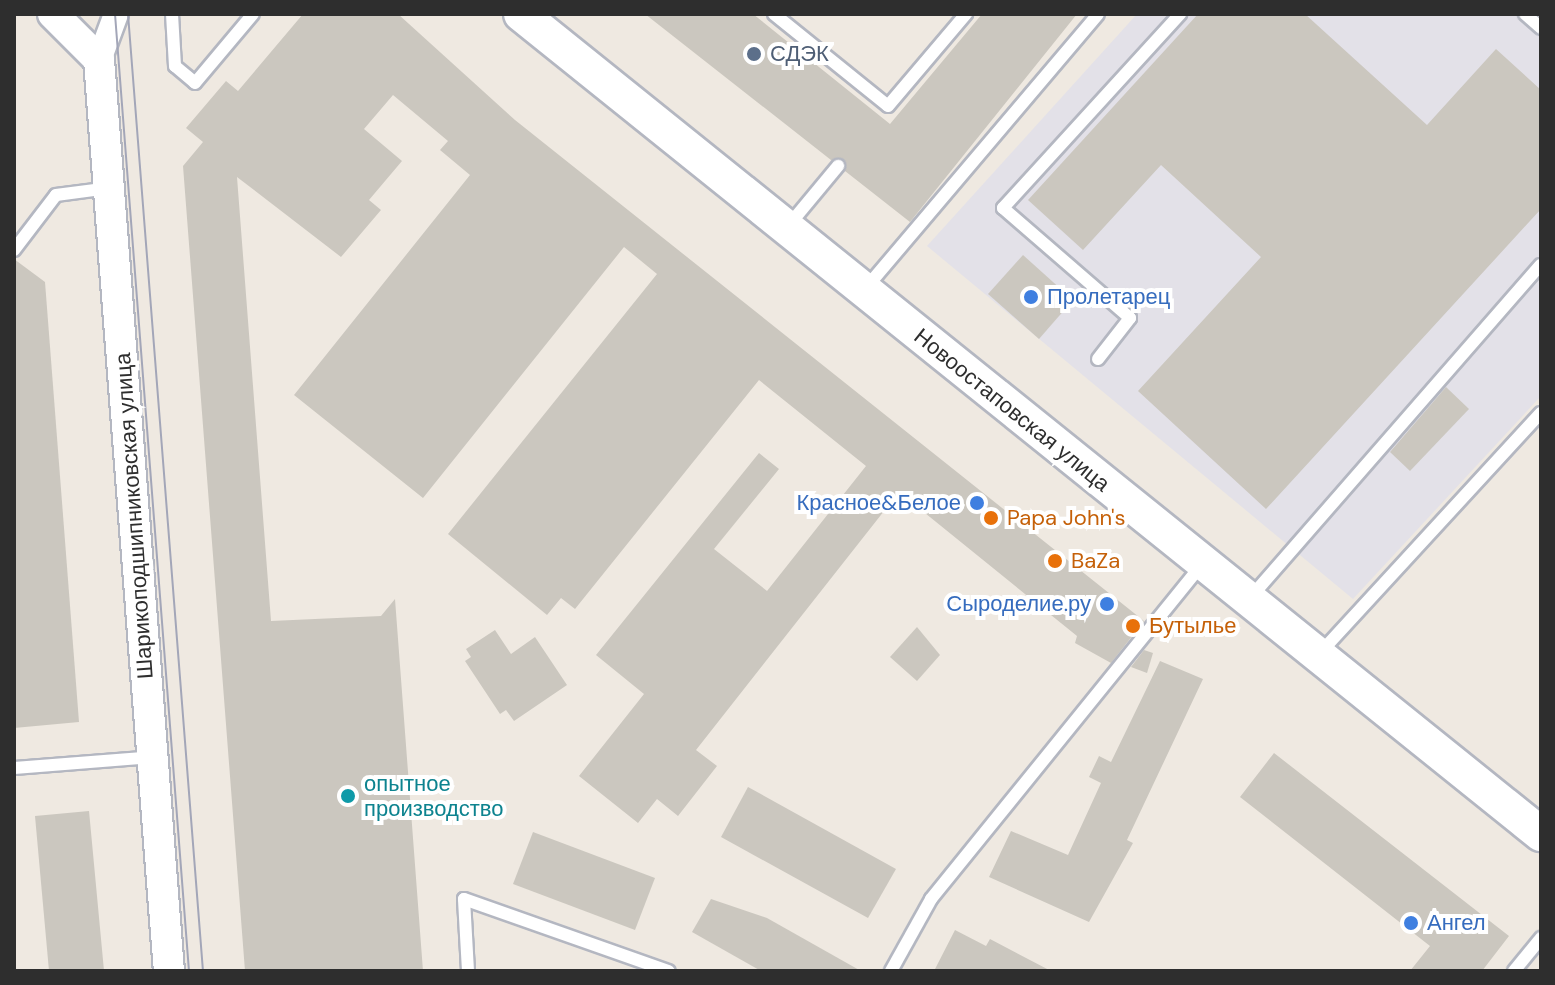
<!DOCTYPE html>
<html>
<head>
<meta charset="utf-8">
<style>
	body { margin:0 }
	#map { position:relative; width:1555px; height:985px; overflow:hidden; background:#efe9e1; font-family:"DM Sans",sans-serif }
	div>[style] { position:absolute }
	[style*='--x'] { left:calc(var(--x)*1px); top:calc(var(--y)*1px); width:calc(var(--w)*1px); rotate:calc(var(--a)*1deg) }
	.industrial>* { inset:0; background:#e3e1e8 }
	.building>* { inset:0; background:#cbc7bf }
	.roads { filter:drop-shadow(2px 0 #b4b7c1) drop-shadow(-2px 0 #b4b7c1) drop-shadow(0 2px #b4b7c1) drop-shadow(0 -2px #b4b7c1) }
	.service>* { height:12px; margin:-6px; padding:0 6px; transform-origin:6px; border-radius:6px; background:#fff }
	.minor>* { height:24px; margin:-12px; padding:0 12px; transform-origin:12px; border-radius:12px; background:#fff }
	.tertiary>* { height:30px; margin:-15px; padding:0 15px; transform-origin:15px; border-radius:15px; background:#fff }
	.secondary>* { height:34px; margin:-17px; padding:0 17px; transform-origin:17px; border-radius:17px; background:#fff }
	.tram>* { height:2px; margin:-1px; padding:0 1px; transform-origin:1px; border-radius:1px; background:#a3a6b8 }
	.dots>* { width:22px; height:22px; translate:-50% -50%; box-sizing:border-box; border:4px solid #fff; border-radius:50% }
	span { translate:-50% -50%; white-space:nowrap; text-align:center; line-height:1.15; -webkit-text-stroke:8px #fff; paint-order:stroke }
	.service-label { font-size:22px; color:#4e5e75 }
	.left { translate:0 -50%; text-align:left }
	.shop-label { font-size:22px; color:#366cbe }
	.right { translate:-100% -50%; text-align:right }
	.street-label { font-size:22px; color:#2e2e2e }
	.food-label { font-size:22px; color:#c56008 }
	.culture-label { font-size:22px; color:#0d838f }
	.frame { position:absolute; inset:0; border:16px solid #2e2e2e; pointer-events:none }
</style>
</head>
<body>
<div id="map">
	<div class="industrial">
		<i style="clip-path:polygon(1137px 14px,1541px 14px,1541px 396px,1353px 599px,927px 246px)"></i>
	</div>
	<div class="building">
		<i style="clip-path:polygon(303px 14px,398px 14px,515px 120px,1144px 621px,1111px 663px,1075px 643px,1077px 636px,899px 492px,696px 750px,717px 766px,678px 816px,657px 799px,638px 823px,579px 776px,644px 694px,596px 655px,759px 453px,779px 469px,714px 549px,767px 591px,866px 466px,759px 380px,575px 609px,561px 598px,547px 615px,448px 534px,657px 274px,624px 247px,423px 498px,294px 395px,470px 175px,440px 150px,448px 141px,393px 95px,364px 129px,402px 161px,369px 200px,381px 210px,341px 257px,237px 177px,271px 621px,381px 616px,395px 599px,423px 971px,245px 971px,183px 166px,203px 142px,186px 128px,226px 81px,238px 91px)"></i>
		<i style="clip-path:polygon(645px 14px,753px 14px,890px 124px,982px 14px,1077px 14px,910px 222px,845px 171px,843px 159px,831px 160px)"></i>
		<i style="clip-path:polygon(1198px 14px,1305px 14px,1427px 125px,1496px 49px,1541px 90px,1541px 209px,1266px 509px,1138px 391px,1261px 257px,1161px 165px,1083px 250px,1028px 200px)"></i>
		<i style="clip-path:polygon(1023px 255px,1073px 300px,1039px 339px,988px 294px)"></i>
		<i style="clip-path:polygon(14px 259px,45px 282px,79px 722px,14px 728px)"></i>
		<i style="clip-path:polygon(1446px 387px,1469px 409px,1410px 471px,1390px 452px)"></i>
		<i style="clip-path:polygon(917px 627px,940px 655px,917px 681px,890px 657px)"></i>
		<i style="clip-path:polygon(495px 630px,511px 654px,535px 637px,567px 685px,514px 721px,506px 710px,500px 714px,465px 661px,471px 657px,466px 649px)"></i>
		<i style="clip-path:polygon(1144px 650px,1153px 653px,1147px 673px,1131px 667px)"></i>
		<i style="clip-path:polygon(1160px 661px,1203px 679px,1127px 840px,1133px 843px,1089px 922px,989px 877px,1011px 831px,1068px 855px,1101px 783px,1089px 777px,1099px 756px,1111px 762px)"></i>
		<i style="clip-path:polygon(1274px 753px,1509px 936px,1482px 971px,1410px 971px,1430px 946px,1240px 797px)"></i>
		<i style="clip-path:polygon(748px 787px,896px 869px,868px 918px,721px 837px)"></i>
		<i style="clip-path:polygon(89px 811px,104px 971px,49px 971px,35px 816px)"></i>
		<i style="clip-path:polygon(533px 832px,655px 878px,635px 930px,513px 884px)"></i>
		<i style="clip-path:polygon(711px 899px,767px 918px,861px 971px,761px 971px,692px 932px)"></i>
		<i style="clip-path:polygon(955px 930px,986px 946px,990px 939px,1051px 971px,934px 971px)"></i>
	</div>
	<div class="roads">
		<div class="service">
			<i style="--x:172;--y:14;--w:52;--a:86.7"></i>
			<i style="--x:175;--y:66;--w:26;--a:40"></i>
			<i style="--x:195;--y:83;--w:90;--a:-50"></i>
			<i style="--x:774;--y:14;--w:146;--a:38.9"></i>
			<i style="--x:888;--y:106;--w:121;--a:-49.7"></i>
			<i style="--x:1525;--y:14;--w:21;--a:41"></i>
			<i style="--x:789;--y:225;--w:77;--a:-50.3"></i>
			<i style="--x:14;--y:250;--w:69;--a:-52.6"></i>
			<i style="--x:56;--y:195;--w:53;--a:-7.5"></i>
			<i style="--x:865;--y:289;--w:360;--a:-49.7"></i>
			<i style="--x:1098;--y:359;--w:52;--a:-52"></i>
			<i style="--x:1130;--y:318;--w:168;--a:-139.1"></i>
			<i style="--x:1003;--y:208;--w:263;--a:-47.6"></i>
			<i style="--x:1250;--y:598;--w:442;--a:-48.9"></i>
			<i style="--x:1320;--y:653;--w:326;--a:-47.4"></i>
			<i style="--x:14;--y:768;--w:139;--a:-4.5"></i>
			<i style="--x:468;--y:971;--w:72;--a:-93.2"></i>
			<i style="--x:464;--y:899;--w:217;--a:19.4"></i>
			<i style="--x:891;--y:971;--w:82;--a:-60.9"></i>
			<i style="--x:931;--y:899;--w:431;--a:-51"></i>
			<i style="--x:1514;--y:971;--w:43;--a:-50.7"></i>
		</div>
		<div class="minor">
			<i style="--x:99;--y:60;--w:49;--a:-69.7"></i>
		</div>
		<div class="tertiary">
			<i style="--x:53;--y:14;--w:65;--a:45"></i>
			<i style="--x:99;--y:60;--w:914;--a:85.61"></i>
		</div>
		<div class="secondary">
			<i style="--x:521;--y:14;--w:1309;--a:38.8"></i>
		</div>
	</div>
	<div class="tram">
		<i style="--x:115;--y:14;--w:960;--a:85.58"></i>
		<i style="--x:128;--y:14;--w:960;--a:85.52"></i>
	</div>
	<div class="dots">
		<i style="left:754px;top:54px;background:#5c6f8a"></i>
		<i style="left:1031px;top:297px;background:#3f7fe0"></i>
		<i style="left:977px;top:503px;background:#3f7fe0"></i>
		<i style="left:991px;top:518px;background:#e8710a"></i>
		<i style="left:1055px;top:561px;background:#e8710a"></i>
		<i style="left:1107px;top:604px;background:#3f7fe0"></i>
		<i style="left:1133px;top:626px;background:#e8710a"></i>
		<i style="left:348px;top:796px;background:#0f9aa8"></i>
		<i style="left:1411px;top:923px;background:#3f7fe0"></i>
	</div>
	<div class="service-label">
		<span class="left" style="left:770px;top:54px">СДЭК</span>
	</div>
	<div class="shop-label">
		<span class="left" style="left:1047px;top:297px">Пролетарец</span>
		<span class="right" style="left:961px;top:503px">Красное&amp;Белое</span>
		<span class="right" style="left:1091px;top:604px">Сыроделие.ру</span>
		<span class="left" style="left:1427px;top:923px">Ангел</span>
	</div>
	<div class="street-label">
		<span style="left:1012px;top:410px;rotate:39deg">Новоостаповская улица</span>
		<span style="left:134px;top:516px;rotate:-94deg">Шарикоподшипниковская улица</span>
	</div>
	<div class="food-label">
		<span class="left" style="left:1007px;top:518px">Papa John's</span>
		<span class="left" style="left:1071px;top:561px">BaZa</span>
		<span class="left" style="left:1149px;top:626px">Бутылье</span>
	</div>
	<div class="culture-label">
		<span class="left" style="left:364px;top:796px">опытное<br>производство</span>
	</div>
	<div class="frame"></div>
</div>
</body>
</html>
